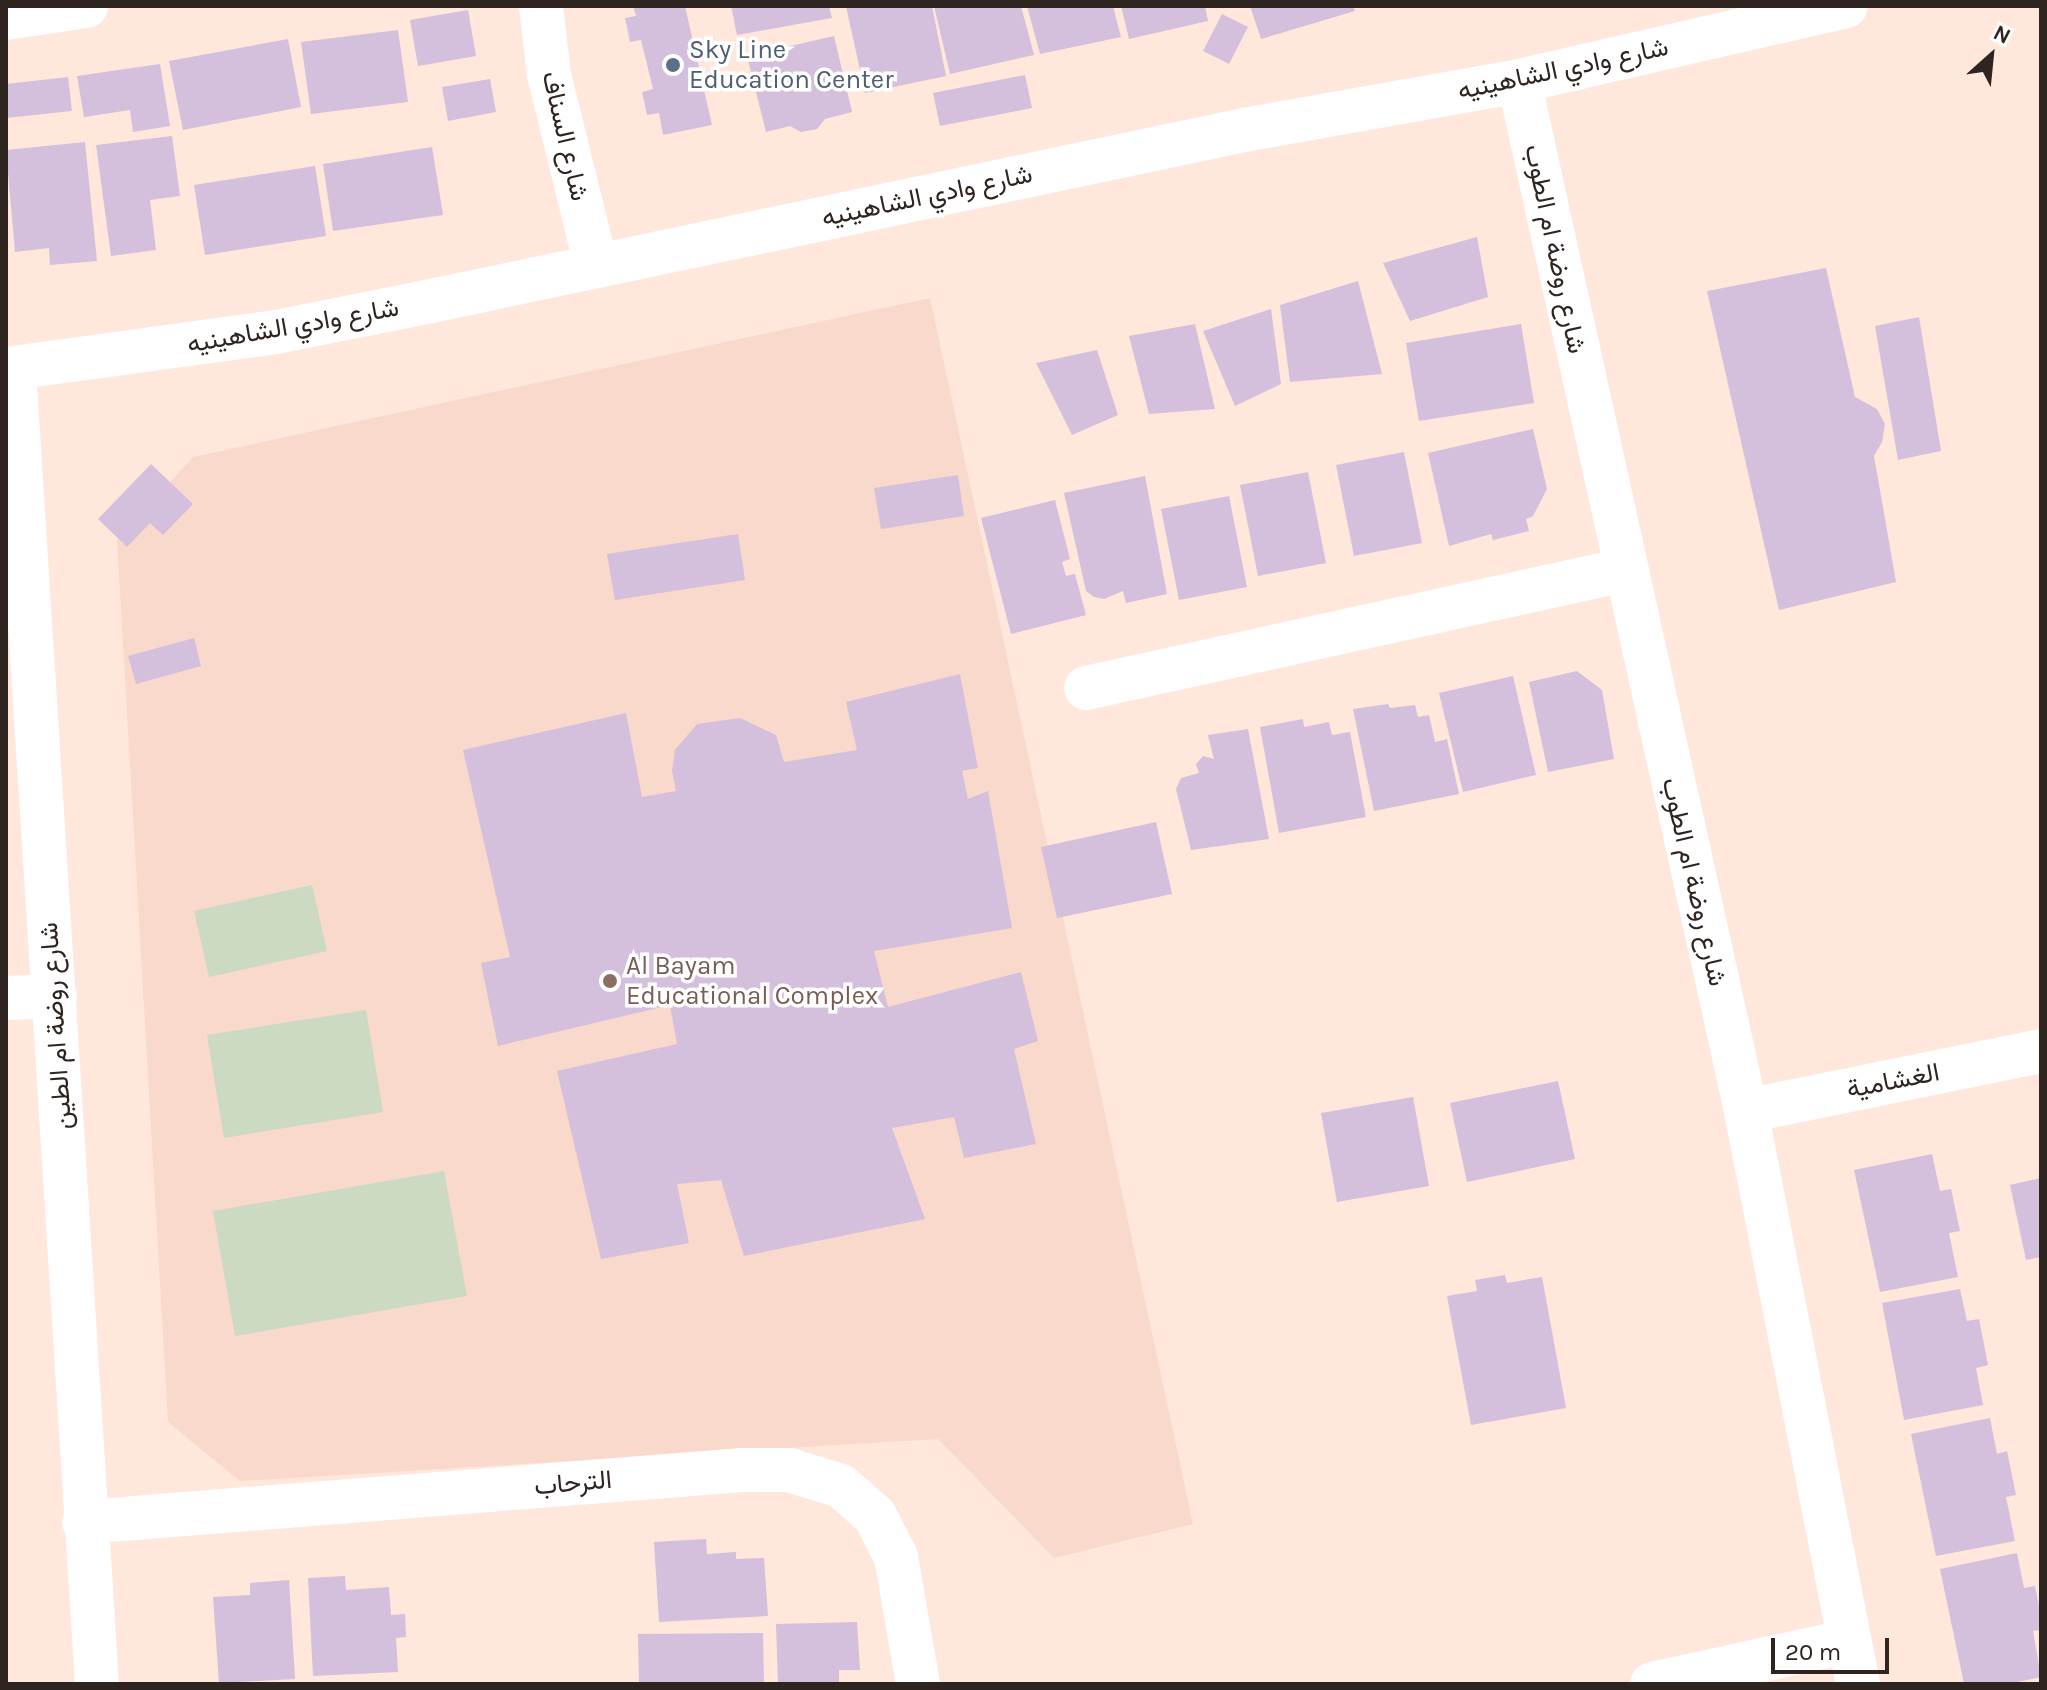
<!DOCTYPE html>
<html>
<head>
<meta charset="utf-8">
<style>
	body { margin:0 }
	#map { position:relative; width:2047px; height:1690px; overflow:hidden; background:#ffe7dc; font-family:Karla,Vazirmatn,sans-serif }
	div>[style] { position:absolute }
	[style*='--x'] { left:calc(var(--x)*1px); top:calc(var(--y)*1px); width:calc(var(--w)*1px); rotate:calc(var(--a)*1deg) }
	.built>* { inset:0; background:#f8d9cb }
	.green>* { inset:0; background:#ccd9c3 }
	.building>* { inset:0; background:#d4bfdc }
	.minor>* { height:44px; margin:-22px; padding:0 22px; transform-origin:22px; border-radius:22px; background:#fff }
	.dots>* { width:22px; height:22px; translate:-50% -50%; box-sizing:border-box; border:4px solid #fff; border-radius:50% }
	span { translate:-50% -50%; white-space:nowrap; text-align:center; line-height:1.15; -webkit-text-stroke:7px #fff; paint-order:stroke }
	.service-label { font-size:26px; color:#4e5e75 }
	.left { translate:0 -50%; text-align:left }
	.street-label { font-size:26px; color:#2e2521 }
	.education-label { font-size:26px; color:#785e54 }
	.frame { position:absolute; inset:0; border:8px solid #2e2521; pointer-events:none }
	.north { position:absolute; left:1951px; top:16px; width:80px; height:80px; -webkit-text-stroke:6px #fff; paint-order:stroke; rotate:27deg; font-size:22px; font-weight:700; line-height:32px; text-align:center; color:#2e2521 }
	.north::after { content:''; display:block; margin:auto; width:28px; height:36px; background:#2e2521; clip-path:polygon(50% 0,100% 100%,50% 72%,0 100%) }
	.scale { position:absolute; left:1771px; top:1638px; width:118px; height:36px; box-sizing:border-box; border:4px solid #2e2521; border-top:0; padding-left:10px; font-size:24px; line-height:28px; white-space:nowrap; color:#2e2521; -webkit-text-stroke:6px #fff; paint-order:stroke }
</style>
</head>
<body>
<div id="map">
	<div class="built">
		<i style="clip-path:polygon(930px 298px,1193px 1524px,1054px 1558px,938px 1439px,240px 1481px,168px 1422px,117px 540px,193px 457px)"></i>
	</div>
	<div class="green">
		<i style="clip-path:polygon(312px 885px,327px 951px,209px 977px,194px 911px)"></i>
		<i style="clip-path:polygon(366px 1010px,383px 1112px,224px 1138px,207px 1035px)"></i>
		<i style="clip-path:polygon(444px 1171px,467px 1296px,235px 1336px,213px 1211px)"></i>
	</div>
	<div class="building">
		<i style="clip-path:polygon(633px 6px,685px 6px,712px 125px,663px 135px,659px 113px,647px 115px,642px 92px,653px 89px,641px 40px,630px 42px,625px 18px,636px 16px)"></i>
		<i style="clip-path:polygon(731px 6px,829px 6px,832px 18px,737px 35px)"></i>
		<i style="clip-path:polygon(846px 6px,932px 6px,946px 76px,865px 93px)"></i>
		<i style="clip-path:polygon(934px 6px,1021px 6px,1034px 55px,950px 74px)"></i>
		<i style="clip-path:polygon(1027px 6px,1113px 6px,1121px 37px,1040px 54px)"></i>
		<i style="clip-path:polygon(1121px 6px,1205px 6px,1208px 21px,1129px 39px)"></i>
		<i style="clip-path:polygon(1250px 6px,1353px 6px,1355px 11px,1261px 39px)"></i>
		<i style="clip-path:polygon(468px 10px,476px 56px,418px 66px,410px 20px)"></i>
		<i style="clip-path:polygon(1222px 14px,1248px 27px,1229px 64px,1203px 51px)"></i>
		<i style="clip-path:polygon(398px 30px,408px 102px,311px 114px,301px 42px)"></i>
		<i style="clip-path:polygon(834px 36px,852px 112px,825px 119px,817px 129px,801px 132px,790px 126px,766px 132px,747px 56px)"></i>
		<i style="clip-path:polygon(288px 39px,301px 107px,183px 130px,169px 61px)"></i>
		<i style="clip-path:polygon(160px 64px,170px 126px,133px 132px,130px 110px,84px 117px,77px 76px)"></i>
		<i style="clip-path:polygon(1025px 75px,1032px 108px,940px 126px,933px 93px)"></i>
		<i style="clip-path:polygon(68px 77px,72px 111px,6px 118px,6px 84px)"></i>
		<i style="clip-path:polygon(490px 79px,496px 112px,448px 121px,442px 87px)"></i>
		<i style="clip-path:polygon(172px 136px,180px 196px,150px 200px,156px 250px,111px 256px,96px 145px)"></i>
		<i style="clip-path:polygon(85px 142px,97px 261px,50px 265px,49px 248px,15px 252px,6px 150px)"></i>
		<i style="clip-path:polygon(432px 147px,443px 215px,333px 231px,323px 164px)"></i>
		<i style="clip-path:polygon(315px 166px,326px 236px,205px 255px,194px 185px)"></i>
		<i style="clip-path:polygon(1477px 237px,1488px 297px,1410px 321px,1383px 263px)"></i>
		<i style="clip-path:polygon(1826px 268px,1855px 397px,1877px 409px,1885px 424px,1882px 442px,1874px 456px,1896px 582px,1779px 610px,1707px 291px)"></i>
		<i style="clip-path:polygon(1358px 281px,1382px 374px,1290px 382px,1280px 305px)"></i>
		<i style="clip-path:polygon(1271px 309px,1281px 384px,1235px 406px,1203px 331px)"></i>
		<i style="clip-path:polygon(1919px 317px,1941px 451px,1898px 460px,1875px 326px)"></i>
		<i style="clip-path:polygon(1195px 324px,1215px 409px,1149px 414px,1129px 336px)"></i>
		<i style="clip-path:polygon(1521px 324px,1534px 403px,1419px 421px,1406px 343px)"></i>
		<i style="clip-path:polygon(1097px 350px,1118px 415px,1072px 435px,1036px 363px)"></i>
		<i style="clip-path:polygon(1533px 429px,1547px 489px,1533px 516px,1526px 519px,1529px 531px,1493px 540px,1491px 534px,1449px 546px,1428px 453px)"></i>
		<i style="clip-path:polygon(1404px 452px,1422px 543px,1354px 556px,1336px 465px)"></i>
		<i style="clip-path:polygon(151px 464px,193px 504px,163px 535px,150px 523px,127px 547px,98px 519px)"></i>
		<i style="clip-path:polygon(1308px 472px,1326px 563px,1258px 576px,1240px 485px)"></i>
		<i style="clip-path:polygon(958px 475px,964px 516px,881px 529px,874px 488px)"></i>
		<i style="clip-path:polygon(1145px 476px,1167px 594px,1126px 603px,1123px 591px,1104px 599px,1094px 597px,1086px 591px,1064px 493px)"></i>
		<i style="clip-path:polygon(1229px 496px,1247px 587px,1179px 600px,1161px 509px)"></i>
		<i style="clip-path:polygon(1055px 500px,1070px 559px,1062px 562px,1066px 576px,1075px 574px,1086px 615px,1011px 634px,981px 518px)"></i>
		<i style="clip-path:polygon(738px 534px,745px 580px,615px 600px,607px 554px)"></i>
		<i style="clip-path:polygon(194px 638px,201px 666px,136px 684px,128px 656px)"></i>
		<i style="clip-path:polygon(1577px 671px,1602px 690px,1614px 759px,1548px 772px,1529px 682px)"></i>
		<i style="clip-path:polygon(960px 674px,978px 768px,962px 771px,968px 799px,988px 791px,1012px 928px,874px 951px,888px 1007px,1021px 972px,1038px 1041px,1014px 1049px,1036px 1144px,964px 1158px,954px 1117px,892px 1128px,925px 1219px,744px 1256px,721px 1180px,677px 1184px,689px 1243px,601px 1259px,557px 1071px,677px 1044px,670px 1005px,498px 1046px,481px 963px,510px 957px,463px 750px,626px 713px,642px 797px,676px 791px,672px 771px,675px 750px,697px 724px,740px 718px,776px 735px,784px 762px,857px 750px,846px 702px)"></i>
		<i style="clip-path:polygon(1513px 676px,1536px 775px,1463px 792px,1439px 693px)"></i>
		<i style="clip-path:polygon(1388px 704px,1390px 708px,1415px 705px,1418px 717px,1429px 715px,1435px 742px,1447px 739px,1459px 794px,1374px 811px,1353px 709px)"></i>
		<i style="clip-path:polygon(1303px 719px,1304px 727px,1329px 722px,1332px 735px,1350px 732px,1366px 817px,1279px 833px,1260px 727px)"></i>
		<i style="clip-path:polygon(1248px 729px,1269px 839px,1191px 850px,1176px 789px,1181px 778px,1199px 773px,1196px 764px,1203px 756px,1214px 759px,1208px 735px)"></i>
		<i style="clip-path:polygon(1156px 822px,1172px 894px,1057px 918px,1041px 847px)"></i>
		<i style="clip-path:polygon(1558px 1081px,1575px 1159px,1467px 1182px,1450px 1103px)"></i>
		<i style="clip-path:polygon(1413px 1097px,1429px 1186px,1337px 1202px,1321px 1113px)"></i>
		<i style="clip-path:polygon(1932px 1154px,1940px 1191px,1951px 1189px,1960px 1231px,1949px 1233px,1958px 1277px,1880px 1292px,1854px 1170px)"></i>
		<i style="clip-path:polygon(2041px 1178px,2041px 1257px,2026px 1260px,2010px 1185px)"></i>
		<i style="clip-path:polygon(1505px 1275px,1507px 1283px,1542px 1277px,1566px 1408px,1471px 1425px,1447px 1296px,1477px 1291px,1475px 1280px)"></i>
		<i style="clip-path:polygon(1960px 1289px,1967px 1321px,1979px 1319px,1988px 1365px,1976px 1368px,1983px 1405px,1904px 1420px,1882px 1303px)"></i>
		<i style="clip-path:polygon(1990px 1418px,1997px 1454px,2007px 1451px,2016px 1495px,2006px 1497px,2015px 1541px,1936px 1556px,1911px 1434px)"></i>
		<i style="clip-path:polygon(706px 1539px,707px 1554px,736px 1552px,736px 1559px,764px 1558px,768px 1616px,659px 1622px,654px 1542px)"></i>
		<i style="clip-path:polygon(2017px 1553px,2024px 1588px,2035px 1586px,2041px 1616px,2041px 1630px,2033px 1631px,2041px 1677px,2008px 1684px,1964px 1684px,1940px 1569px)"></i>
		<i style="clip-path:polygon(345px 1576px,346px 1590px,389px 1587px,391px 1615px,405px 1614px,406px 1637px,396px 1638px,398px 1672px,313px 1676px,308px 1578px)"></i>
		<i style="clip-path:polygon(289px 1580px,295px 1679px,219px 1683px,213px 1597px,250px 1595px,250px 1583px)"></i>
		<i style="clip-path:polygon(857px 1622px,860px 1670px,839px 1670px,839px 1684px,778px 1684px,776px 1624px)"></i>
		<i style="clip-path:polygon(763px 1633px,764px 1684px,639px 1684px,638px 1634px)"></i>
	</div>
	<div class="minor">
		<i style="--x:541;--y:6;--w:69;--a:83.4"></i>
		<i style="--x:549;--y:75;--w:196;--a:76.1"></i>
		<i style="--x:6;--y:18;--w:81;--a:-8.5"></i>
		<i style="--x:1519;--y:81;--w:1055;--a:77.57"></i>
		<i style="--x:1746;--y:1111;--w:584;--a:78.94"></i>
		<i style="--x:6;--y:369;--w:273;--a:-7.8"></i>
		<i style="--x:276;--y:332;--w:163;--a:-11.3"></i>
		<i style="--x:436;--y:300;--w:826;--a:-11.88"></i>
		<i style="--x:1244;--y:130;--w:279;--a:-10.1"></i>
		<i style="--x:1519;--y:81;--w:335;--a:-12.9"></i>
		<i style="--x:14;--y:369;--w:1318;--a:86.39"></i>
		<i style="--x:1086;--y:688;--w:551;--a:-12.37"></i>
		<i style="--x:6;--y:998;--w:49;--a:-2.3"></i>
		<i style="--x:1746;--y:1111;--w:301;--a:-11.5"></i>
		<i style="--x:84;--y:1522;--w:660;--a:-4.52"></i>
		<i style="--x:742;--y:1470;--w:47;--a:0"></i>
		<i style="--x:789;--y:1470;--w:54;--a:17.1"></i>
		<i style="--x:841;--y:1486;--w:45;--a:41.4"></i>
		<i style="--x:875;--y:1516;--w:46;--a:62.9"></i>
		<i style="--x:896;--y:1557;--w:129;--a:80.2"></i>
		<i style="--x:1652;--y:1684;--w:202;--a:-12.3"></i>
	</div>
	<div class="dots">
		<i style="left:673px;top:65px;background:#5c6f8a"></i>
		<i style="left:610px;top:981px;background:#8d6e63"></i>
	</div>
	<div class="service-label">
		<span class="left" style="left:689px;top:65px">Sky Line<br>Education Center</span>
	</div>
	<div class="street-label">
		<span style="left:1563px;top:69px;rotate:-12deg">شارع وادي الشاهينيه</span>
		<span style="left:565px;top:136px;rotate:77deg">شارع السناف</span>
		<span style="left:927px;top:196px;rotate:-12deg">شارع وادي الشاهينيه</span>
		<span style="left:1555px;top:249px;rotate:78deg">شارع روضة ام الطوب</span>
		<span style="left:293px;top:326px;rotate:-10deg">شارع وادي الشاهينيه</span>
		<span style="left:1694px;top:882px;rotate:77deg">شارع روضة ام الطوب</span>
		<span style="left:56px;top:1026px;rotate:-94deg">شارع روضة ام الطين</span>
		<span style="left:1893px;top:1081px;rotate:-11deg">الغشامية</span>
		<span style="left:573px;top:1483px;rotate:-5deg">الترحاب</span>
	</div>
	<div class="education-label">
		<span class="left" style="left:626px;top:981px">Al Bayam<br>Educational Complex</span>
	</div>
	<div class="frame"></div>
	<div class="north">N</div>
	<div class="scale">20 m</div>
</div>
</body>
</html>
